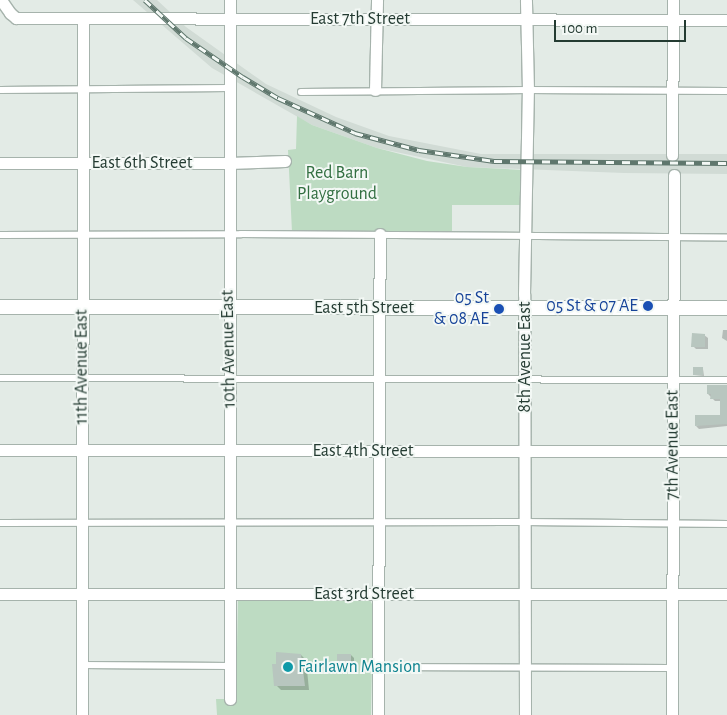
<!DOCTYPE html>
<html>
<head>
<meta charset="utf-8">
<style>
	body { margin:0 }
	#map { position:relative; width:727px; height:715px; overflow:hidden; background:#e3ebe6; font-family:"Alegreya Sans",sans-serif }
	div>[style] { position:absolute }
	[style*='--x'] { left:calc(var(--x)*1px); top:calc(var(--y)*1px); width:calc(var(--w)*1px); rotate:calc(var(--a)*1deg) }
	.built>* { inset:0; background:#d1dbd5 }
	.green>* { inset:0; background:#bddbc2 }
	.shadow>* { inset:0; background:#0003 }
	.building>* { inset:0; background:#b8c6bf }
	.roads { filter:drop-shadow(1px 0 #a6b3ac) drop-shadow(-1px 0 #a6b3ac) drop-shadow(0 1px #a6b3ac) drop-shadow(0 -1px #a6b3ac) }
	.service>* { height:5.5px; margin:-2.75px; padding:0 2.75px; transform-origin:2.75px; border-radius:2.75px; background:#fff }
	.minor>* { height:11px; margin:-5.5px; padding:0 5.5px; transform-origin:5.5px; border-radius:5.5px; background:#fff }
	.tertiary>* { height:14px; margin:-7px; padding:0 7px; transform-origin:7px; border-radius:7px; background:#fff }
	.rail>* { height:4.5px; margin-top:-2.25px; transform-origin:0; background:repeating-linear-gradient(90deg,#f3f8f5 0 8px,#5f776d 0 16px); box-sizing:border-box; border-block:1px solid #5f776d }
	.dots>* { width:14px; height:14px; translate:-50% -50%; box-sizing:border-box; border:2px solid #f3f8f5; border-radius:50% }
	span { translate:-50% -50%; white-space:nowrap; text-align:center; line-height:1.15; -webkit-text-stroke:4px #f3f8f5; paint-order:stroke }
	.street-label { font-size:18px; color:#243b32 }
	.park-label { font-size:18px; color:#326f41 }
	.transit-label { font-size:18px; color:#164399 }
	.right { translate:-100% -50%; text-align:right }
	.culture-label { font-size:18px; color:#0d838f }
	.left { translate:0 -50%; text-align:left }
	.scale { position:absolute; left:554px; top:20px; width:132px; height:22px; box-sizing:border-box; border:2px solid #243b32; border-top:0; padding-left:6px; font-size:15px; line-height:18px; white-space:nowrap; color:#243b32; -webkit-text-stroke:4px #f3f8f5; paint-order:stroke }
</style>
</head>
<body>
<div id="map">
	<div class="built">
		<i style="clip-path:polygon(133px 0,157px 0,186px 27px,266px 84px,336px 117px,389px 136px,481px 154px,727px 154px,727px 174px,624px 173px,467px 167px,377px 148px,312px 125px,212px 68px)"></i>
	</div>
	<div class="green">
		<i style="clip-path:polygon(297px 116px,312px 125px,377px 148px,427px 161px,467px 167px,522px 170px,521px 205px,452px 205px,452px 231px,292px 232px,288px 150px,296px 149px)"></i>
		<i style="clip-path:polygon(238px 598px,370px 600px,373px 606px,371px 715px,217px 715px,216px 699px,236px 699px)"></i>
	</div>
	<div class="shadow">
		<i style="clip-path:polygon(723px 330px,727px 330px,727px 341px,722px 338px)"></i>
		<i style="clip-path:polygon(704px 335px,708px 338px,708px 349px,696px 349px,693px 346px)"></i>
		<i style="clip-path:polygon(703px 369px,704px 376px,694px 375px)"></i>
		<i style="clip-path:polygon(727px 386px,727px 426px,699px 429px,696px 426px,721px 416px,721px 401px,715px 401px,708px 394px)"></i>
		<i style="clip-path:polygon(301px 655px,306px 660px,309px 690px,281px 690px,276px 685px,277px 665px)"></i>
		<i style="clip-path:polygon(351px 655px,354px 658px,354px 669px,341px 669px,338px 666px)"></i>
	</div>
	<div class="building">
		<i style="clip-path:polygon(692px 333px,705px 334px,705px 347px,691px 347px)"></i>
		<i style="clip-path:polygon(693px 367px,703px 367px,703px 375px,693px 375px)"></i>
		<i style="clip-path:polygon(707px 385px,727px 385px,727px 424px,695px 426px,695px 415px,720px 415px,720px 399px,710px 399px,711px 394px,707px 394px)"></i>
		<i style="clip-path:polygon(276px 652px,301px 654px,305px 686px,274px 686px,272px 664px,276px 664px)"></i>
		<i style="clip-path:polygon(337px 654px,351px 654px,351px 666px,337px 667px)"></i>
	</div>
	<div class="roads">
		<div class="service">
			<i style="--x:0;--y:90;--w:228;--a:-0.5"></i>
			<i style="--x:301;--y:92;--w:227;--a:-0.5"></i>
			<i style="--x:528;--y:90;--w:199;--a:0.3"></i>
			<i style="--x:0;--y:235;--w:241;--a:-0.2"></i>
			<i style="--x:241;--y:234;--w:486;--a:0.4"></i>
			<i style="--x:0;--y:378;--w:727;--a:0.16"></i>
			<i style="--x:0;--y:523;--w:525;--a:-0.11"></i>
			<i style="--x:525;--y:522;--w:202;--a:0.6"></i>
			<i style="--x:82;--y:665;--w:147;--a:0.4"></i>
			<i style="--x:377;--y:667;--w:295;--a:0.2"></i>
		</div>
		<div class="minor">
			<i style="--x:1;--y:0;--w:16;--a:55"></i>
			<i style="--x:10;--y:13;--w:8;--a:40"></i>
			<i style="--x:16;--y:18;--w:711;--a:0.16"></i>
			<i style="--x:375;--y:90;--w:90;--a:-88.7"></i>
			<i style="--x:672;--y:155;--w:155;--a:-89.6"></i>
			<i style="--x:0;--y:163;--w:229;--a:0"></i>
			<i style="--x:229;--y:163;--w:56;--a:-2"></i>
			<i style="--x:0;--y:450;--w:727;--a:0.08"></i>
			<i style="--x:0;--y:594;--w:727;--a:0"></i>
			<i style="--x:230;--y:699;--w:699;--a:-90"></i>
			<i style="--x:82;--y:715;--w:696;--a:-89.92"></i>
			<i style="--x:378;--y:715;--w:481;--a:-89.8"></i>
			<i style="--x:525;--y:715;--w:421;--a:-90.1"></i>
			<i style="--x:524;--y:294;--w:204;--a:-88.9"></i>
			<i style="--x:528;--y:90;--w:90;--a:-91.3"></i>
			<i style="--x:672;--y:715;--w:540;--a:-89.79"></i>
		</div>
		<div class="tertiary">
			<i style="--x:0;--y:307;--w:727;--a:0.08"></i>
		</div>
	</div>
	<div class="rail">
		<i style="--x:145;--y:0;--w:56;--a:42.8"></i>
		<i style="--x:186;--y:38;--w:69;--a:34.4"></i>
		<i style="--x:243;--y:77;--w:41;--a:31"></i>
		<i style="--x:278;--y:98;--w:85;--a:24.4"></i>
		<i style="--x:355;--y:133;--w:66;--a:14.9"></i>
		<i style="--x:419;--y:150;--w:76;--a:8.3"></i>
		<i style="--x:494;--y:161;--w:233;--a:0.5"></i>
	</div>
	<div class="dots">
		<i style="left:648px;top:306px;background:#1a4fb4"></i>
		<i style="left:499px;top:309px;background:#1a4fb4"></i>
		<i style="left:288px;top:667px;background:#0f9aa8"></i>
	</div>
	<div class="street-label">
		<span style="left:360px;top:19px">East 7th Street</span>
		<span style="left:142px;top:163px">East 6th Street</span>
		<span style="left:364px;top:308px">East 5th Street</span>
		<span style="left:229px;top:349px;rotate:-91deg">10th Avenue East</span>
		<span style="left:525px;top:357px;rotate:-90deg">8th Avenue East</span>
		<span style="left:82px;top:367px;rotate:-90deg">11th Avenue East</span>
		<span style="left:673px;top:445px;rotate:-90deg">7th Avenue East</span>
		<span style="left:363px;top:451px">East 4th Street</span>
		<span style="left:364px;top:594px">East 3rd Street</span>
	</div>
	<div class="park-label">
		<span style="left:337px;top:184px">Red Barn<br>Playground</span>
	</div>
	<div class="transit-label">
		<span class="right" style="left:489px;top:309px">05 St<br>&amp; 08 AE</span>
		<span class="right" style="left:638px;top:306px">05 St &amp; 07 AE</span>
	</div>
	<div class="culture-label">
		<span class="left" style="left:298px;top:667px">Fairlawn Mansion</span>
	</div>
	<div class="scale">100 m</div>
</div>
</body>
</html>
